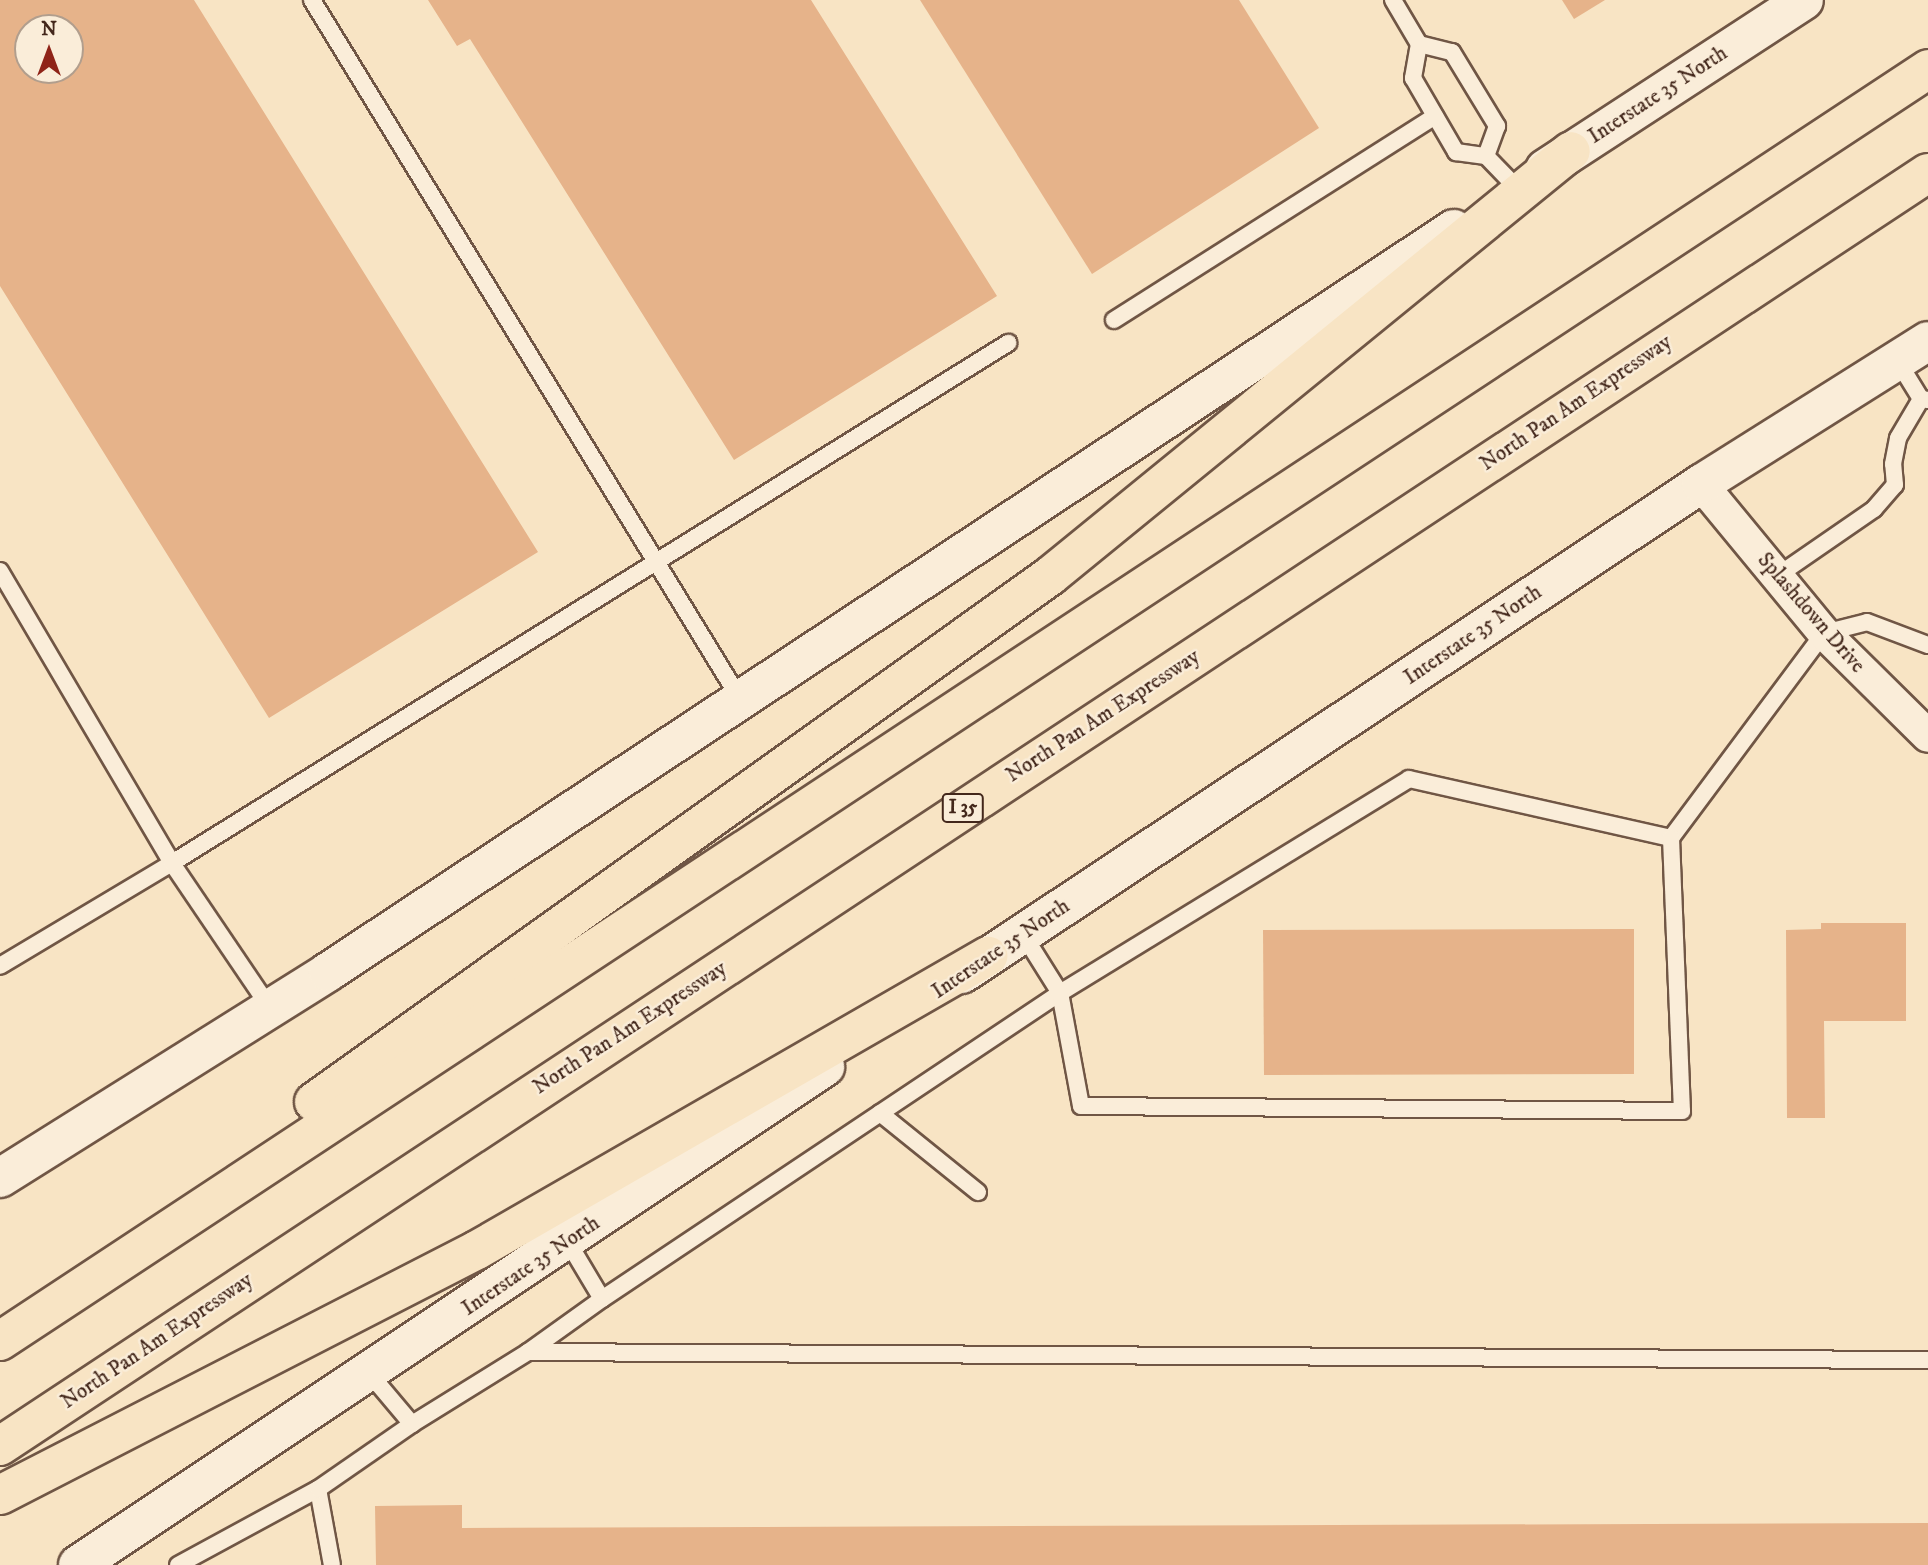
<!DOCTYPE html>
<html>
<head>
<meta charset="utf-8">
<style>
	body { margin:0 }
	#map { position:relative; width:1928px; height:1565px; overflow:hidden; background:#f8e4c4; font-family:"IM FELL DW Pica",serif }
	div>[style] { position:absolute }
	[style*='--x'] { left:calc(var(--x)*1px); top:calc(var(--y)*1px); width:calc(var(--w)*1px); rotate:calc(var(--a)*1deg) }
	.building>* { inset:0; background:#e6b38a }
	.roads { filter:drop-shadow(2px 0 #705645) drop-shadow(-2px 0 #705645) drop-shadow(0 2px #705645) drop-shadow(0 -2px #705645) }
	.lane>* { height:16px; margin:-8px; padding:0 8px; transform-origin:8px; border-radius:8px; background:#faedd9 }
	.street>* { height:32px; margin:-16px; padding:0 16px; transform-origin:16px; border-radius:16px; background:#faedd9 }
	.secondary>* { height:38px; margin:-19px; padding:0 19px; transform-origin:19px; border-radius:19px; background:#faedd9 }
	.highway>* { height:38px; margin:-19px; padding:0 19px; transform-origin:19px; border-radius:19px; background:#f8e4c4 }
	span { translate:-50% -50%; white-space:nowrap; text-align:center; line-height:1.15; -webkit-text-stroke:5px #faedd9; paint-order:stroke }
	.shield-label span { padding:2px 5px; background:#faedd9; border:2px solid; border-radius:5px; -webkit-text-stroke-width:0 }
	.shield-label { font-size:19px; color:#43271b; font-weight:700 }
	.street-label { font-size:21px; color:#43271b }
	.north { position:absolute; left:14px; top:14px; width:70px; height:70px; box-sizing:border-box; background:#faedd9; border:2px solid #b19e8d; border-radius:50%; rotate:0deg; font-size:19px; font-weight:700; line-height:28px; text-align:center; color:#43271b }
	.north::after { content:''; display:block; margin:auto; width:24px; height:32px; background:#8f2418; clip-path:polygon(50% 0,100% 100%,50% 72%,0 100%) }
</style>
</head>
<body>
<div id="map">
	<div class="building">
		<i style="clip-path:polygon(evenodd,0 0,194px 0,538px 552px,269px 718px,0 286px,0 0,28px 28px,70px 28px,70px 70px,28px 70px,28px 28px)"></i>
		<i style="clip-path:polygon(428px 0,811px 0,997px 296px,734px 460px,470px 39px,457px 46px)"></i>
		<i style="clip-path:polygon(920px 0,1239px 0,1319px 128px,1092px 274px)"></i>
		<i style="clip-path:polygon(1562px 0,1605px 0,1574px 19px)"></i>
		<i style="clip-path:polygon(1821px 923px,1906px 923px,1906px 1021px,1824px 1021px,1825px 1118px,1787px 1118px,1786px 930px,1821px 929px)"></i>
		<i style="clip-path:polygon(1634px 929px,1634px 1074px,1264px 1075px,1263px 930px)"></i>
		<i style="clip-path:polygon(462px 1505px,462px 1528px,1928px 1523px,1928px 1565px,376px 1565px,375px 1506px)"></i>
	</div>
	<div class="roads">
		<div class="lane">
			<i style="--x:312;--y:0;--w:820;--a:58.52"></i>
			<i style="--x:1393;--y:0;--w:51;--a:59.4"></i>
			<i style="--x:1419;--y:44;--w:35;--a:100"></i>
			<i style="--x:1413;--y:78;--w:86;--a:59.8"></i>
			<i style="--x:1456;--y:152;--w:30;--a:8"></i>
			<i style="--x:1486;--y:156;--w:43;--a:45.9"></i>
			<i style="--x:1419;--y:44;--w:34;--a:14"></i>
			<i style="--x:1452;--y:52;--w:87;--a:58.7"></i>
			<i style="--x:1497;--y:126;--w:32;--a:110"></i>
			<i style="--x:1114;--y:320;--w:380;--a:-32.4"></i>
			<i style="--x:1897;--y:360;--w:46;--a:58.4"></i>
			<i style="--x:1921;--y:399;--w:7;--a:8"></i>
			<i style="--x:0;--y:571;--w:339;--a:59.5"></i>
			<i style="--x:172;--y:863;--w:200;--a:149.1"></i>
			<i style="--x:1777;--y:576;--w:118;--a:-34.6"></i>
			<i style="--x:1874;--y:509;--w:32;--a:-49"></i>
			<i style="--x:1895;--y:485;--w:21;--a:-95"></i>
			<i style="--x:1893;--y:464;--w:26;--a:-79"></i>
			<i style="--x:1898;--y:438;--w:45;--a:-59.5"></i>
			<i style="--x:1671;--y:838;--w:256;--a:-53.3"></i>
			<i style="--x:1824;--y:633;--w:44;--a:-14.3"></i>
			<i style="--x:1867;--y:622;--w:65;--a:20.7"></i>
			<i style="--x:270;--y:1008;--w:175;--a:-124.1"></i>
			<i style="--x:172;--y:863;--w:985;--a:-31.88"></i>
			<i style="--x:880;--y:1113;--w:126;--a:38.9"></i>
			<i style="--x:602;--y:1299;--w:551;--a:-33.75"></i>
			<i style="--x:1060;--y:993;--w:409;--a:-31.5"></i>
			<i style="--x:1409;--y:779;--w:269;--a:12.7"></i>
			<i style="--x:1671;--y:838;--w:273;--a:87.7"></i>
			<i style="--x:1682;--y:1111;--w:601;--a:-179.52"></i>
			<i style="--x:1081;--y:1106;--w:115;--a:-100.5"></i>
			<i style="--x:1060;--y:993;--w:70;--a:-122.1"></i>
			<i style="--x:528;--y:1352;--w:1400;--a:0.33"></i>
			<i style="--x:369;--y:1373;--w:67;--a:49.9"></i>
			<i style="--x:412;--y:1424;--w:137;--a:-31.8"></i>
			<i style="--x:528;--y:1352;--w:91;--a:-35.6"></i>
			<i style="--x:602;--y:1299;--w:66;--a:-120.8"></i>
			<i style="--x:318;--y:1489;--w:77;--a:79.6"></i>
			<i style="--x:178;--y:1565;--w:159;--a:-28.5"></i>
			<i style="--x:318;--y:1489;--w:114;--a:-34.7"></i>
		</div>
		<div class="street">
			<i style="--x:1701;--y:484;--w:193;--a:50.5"></i>
			<i style="--x:1824;--y:633;--w:146;--a:44.7"></i>
		</div>
		<div class="secondary">
			<i style="--x:1545;--y:169;--w:309;--a:-33.1"></i>
			<i style="--x:962;--y:974;--w:887;--a:-33.55"></i>
			<i style="--x:1701;--y:484;--w:268;--a:-32.2"></i>
			<i style="--x:0;--y:1178;--w:387;--a:-32.1"></i>
			<i style="--x:328;--y:972;--w:1349;--a:-33.42"></i>
			<i style="--x:78;--y:1565;--w:898;--a:-33.69"></i>
		</div>
		<div class="highway">
			<i style="--x:314;--y:1102;--w:905;--a:-35.55"></i>
			<i style="--x:1050;--y:576;--w:672;--a:-39.21"></i>
			<i style="--x:0;--y:1341;--w:2310;--a:-33.41"></i>
			<i style="--x:0;--y:1446;--w:2310;--a:-33.44"></i>
			<i style="--x:0;--y:1495;--w:536;--a:-27.19"></i>
			<i style="--x:477;--y:1250;--w:590;--a:-29.91"></i>
		</div>
	</div>
	<div class="shield-label">
		<span style="left:963px;top:808px">I 35</span>
	</div>
	<div class="street-label">
		<span style="left:1658px;top:95px;rotate:-33deg">Interstate 35 North</span>
		<span style="left:1576px;top:403px;rotate:-34deg">North Pan Am Expressway</span>
		<span style="left:1811px;top:613px;rotate:49deg">Splashdown Drive</span>
		<span style="left:1473px;top:635px;rotate:-34deg">Interstate 35 North</span>
		<span style="left:1103px;top:716px;rotate:-33deg">North Pan Am Expressway</span>
		<span style="left:1001px;top:949px;rotate:-34deg">Interstate 35 North</span>
		<span style="left:630px;top:1028px;rotate:-33deg">North Pan Am Expressway</span>
		<span style="left:531px;top:1266px;rotate:-34deg">Interstate 35 North</span>
		<span style="left:157px;top:1341px;rotate:-34deg">North Pan Am Expressway</span>
	</div>
	<div class="north">N</div>
</div>
</body>
</html>
